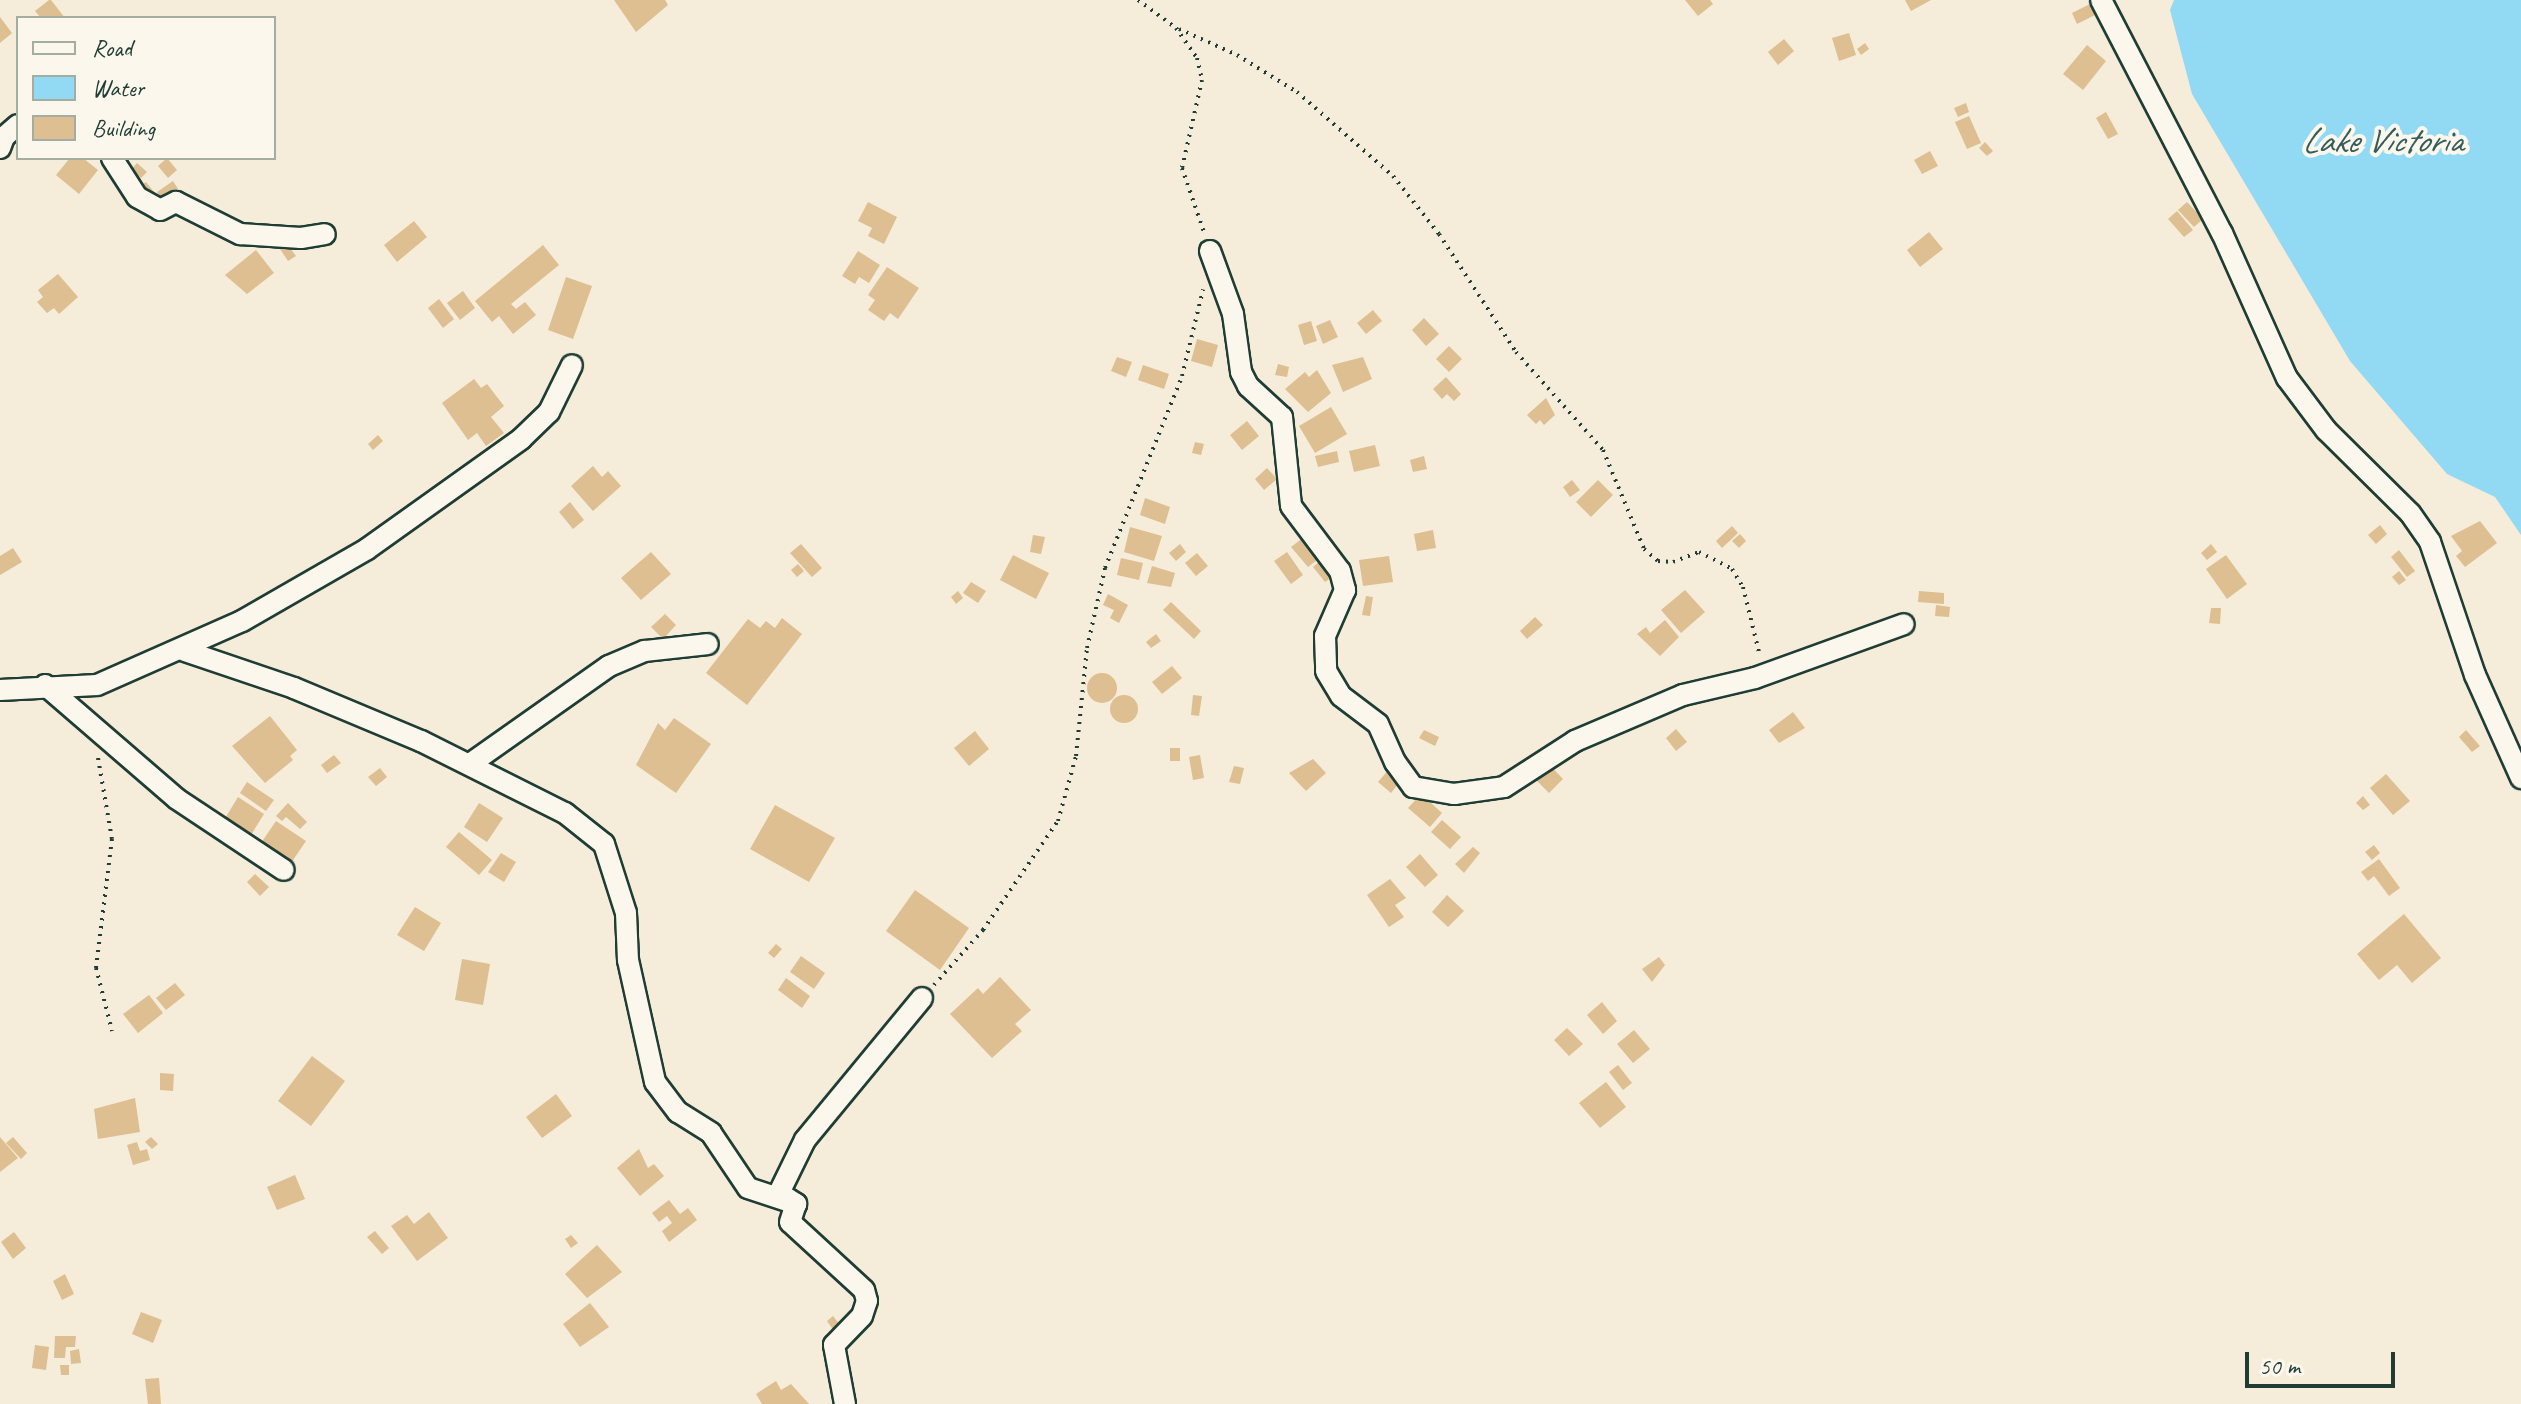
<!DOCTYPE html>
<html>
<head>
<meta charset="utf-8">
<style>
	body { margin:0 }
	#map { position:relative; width:2521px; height:1404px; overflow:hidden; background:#f5ecda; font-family:Caveat,sans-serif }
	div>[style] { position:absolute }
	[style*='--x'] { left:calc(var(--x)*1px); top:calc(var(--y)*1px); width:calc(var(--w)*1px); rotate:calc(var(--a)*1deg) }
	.water>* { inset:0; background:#92d9f4 }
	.building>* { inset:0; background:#ddbf91 }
	.round { border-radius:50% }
	.path>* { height:4px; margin-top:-2px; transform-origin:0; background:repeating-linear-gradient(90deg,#1f3d34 0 2px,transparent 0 8px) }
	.roads { filter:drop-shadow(2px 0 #1f3d34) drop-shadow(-2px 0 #1f3d34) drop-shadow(0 2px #1f3d34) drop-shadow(0 -2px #1f3d34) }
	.street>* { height:20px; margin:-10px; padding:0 10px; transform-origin:10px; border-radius:10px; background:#fbf7ec }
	span { translate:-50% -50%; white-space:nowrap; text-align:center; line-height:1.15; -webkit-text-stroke:8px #fbf7ec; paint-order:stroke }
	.water-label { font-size:36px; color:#365c5a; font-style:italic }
	.legend { position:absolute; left:16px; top:16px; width:260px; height:144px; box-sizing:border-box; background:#fbf7ec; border:2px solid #a3ada2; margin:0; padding:10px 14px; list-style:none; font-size:24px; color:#1f3d34 }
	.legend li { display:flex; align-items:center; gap:16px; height:40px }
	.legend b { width:40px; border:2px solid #a3ada2 }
	.scale { position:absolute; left:2245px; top:1352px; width:150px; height:36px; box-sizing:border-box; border:4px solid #1f3d34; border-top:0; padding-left:10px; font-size:24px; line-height:28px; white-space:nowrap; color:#1f3d34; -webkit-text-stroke:6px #fbf7ec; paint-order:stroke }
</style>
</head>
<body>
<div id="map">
	<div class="water">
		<i style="clip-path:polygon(2174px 0,2521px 0,2521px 535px,2495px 497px,2447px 474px,2350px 361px,2192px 94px,2170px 10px)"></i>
	</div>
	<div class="building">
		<i style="clip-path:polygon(49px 0,51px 0,65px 18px,41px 18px,35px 11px)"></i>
		<i style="clip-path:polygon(614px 0,665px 0,668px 5px,636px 32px)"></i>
		<i style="clip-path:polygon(1685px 0,1710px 0,1713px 4px,1698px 16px)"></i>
		<i style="clip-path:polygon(1905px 0,1931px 0,1911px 11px)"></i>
		<i style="clip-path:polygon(2090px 4px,2095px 15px,2077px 24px,2072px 13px)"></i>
		<i style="clip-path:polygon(0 17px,12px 33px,0 43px)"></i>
		<i style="clip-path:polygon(1849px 33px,1856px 55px,1839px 61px,1832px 38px)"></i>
		<i style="clip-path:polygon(1784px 39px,1794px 51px,1778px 65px,1768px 52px)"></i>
		<i style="clip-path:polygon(1865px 43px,1869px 49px,1861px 55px,1857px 49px)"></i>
		<i style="clip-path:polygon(2087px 45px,2106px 61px,2083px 90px,2063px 74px)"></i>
		<i style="clip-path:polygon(1966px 103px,1969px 112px,1958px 117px,1954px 108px)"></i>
		<i style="clip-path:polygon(2106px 112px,2118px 134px,2108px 139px,2096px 118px)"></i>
		<i style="clip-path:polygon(1969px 116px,1981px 143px,1967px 149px,1955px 122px)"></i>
		<i style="clip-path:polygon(1985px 142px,1993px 151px,1987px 156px,1979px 148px)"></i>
		<i style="clip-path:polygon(1930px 151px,1938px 166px,1922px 174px,1914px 160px)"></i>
		<i style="clip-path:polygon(70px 158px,83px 158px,98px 170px,79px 194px,56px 175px)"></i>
		<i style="clip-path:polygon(167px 158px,177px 170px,168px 178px,158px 166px)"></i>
		<i style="clip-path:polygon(137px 163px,147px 172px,141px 178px,131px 170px)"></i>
		<i style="clip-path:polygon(173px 181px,178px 189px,163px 200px,157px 192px)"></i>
		<i style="clip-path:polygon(146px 182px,154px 192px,143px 200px,136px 189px)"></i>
		<i style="clip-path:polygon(868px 202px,897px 217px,884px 244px,868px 236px,872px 228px,858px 221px)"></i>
		<i style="clip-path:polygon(2187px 202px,2203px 219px,2194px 227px,2178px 210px)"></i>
		<i style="clip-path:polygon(2177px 211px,2193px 230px,2184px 237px,2168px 219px)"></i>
		<i style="clip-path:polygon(414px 221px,427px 237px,397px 262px,384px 245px)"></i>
		<i style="clip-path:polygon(1929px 232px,1943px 249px,1920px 267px,1907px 250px)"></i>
		<i style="clip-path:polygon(287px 244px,296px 256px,288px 261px,280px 249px)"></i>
		<i style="clip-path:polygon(543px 245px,559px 265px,511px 304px,516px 309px,525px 302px,536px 315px,513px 334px,499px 316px,492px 322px,475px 301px)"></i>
		<i style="clip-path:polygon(256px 250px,274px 273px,247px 294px,225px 275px)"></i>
		<i style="clip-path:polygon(858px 251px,880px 265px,869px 283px,859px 277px,855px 284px,842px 276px)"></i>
		<i style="clip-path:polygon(887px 267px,919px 288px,898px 319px,890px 313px,884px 321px,868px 310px,875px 300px,868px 295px)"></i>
		<i style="clip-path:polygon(58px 274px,78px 297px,59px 314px,54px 308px,47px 313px,37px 302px,43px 297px,38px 290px)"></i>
		<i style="clip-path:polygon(566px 277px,592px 286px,573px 339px,548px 330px)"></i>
		<i style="clip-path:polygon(463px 291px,475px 308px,460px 320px,447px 303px)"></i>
		<i style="clip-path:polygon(439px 299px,454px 319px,443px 328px,428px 308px)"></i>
		<i style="clip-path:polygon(1373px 310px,1382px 321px,1366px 334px,1357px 323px)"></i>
		<i style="clip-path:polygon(1424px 318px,1439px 334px,1426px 346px,1412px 330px)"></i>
		<i style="clip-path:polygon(1330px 320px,1338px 337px,1323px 344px,1316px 326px)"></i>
		<i style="clip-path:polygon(1311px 321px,1317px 341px,1304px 345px,1298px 325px)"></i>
		<i style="clip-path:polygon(1197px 339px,1218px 345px,1212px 367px,1191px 361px)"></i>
		<i style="clip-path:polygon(1449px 346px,1462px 359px,1449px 372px,1436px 359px)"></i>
		<i style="clip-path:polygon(1117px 357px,1132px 362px,1126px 377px,1111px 371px)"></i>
		<i style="clip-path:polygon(1363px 357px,1372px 379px,1343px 392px,1332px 365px)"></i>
		<i style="clip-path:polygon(1278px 364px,1289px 367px,1287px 377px,1275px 375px)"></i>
		<i style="clip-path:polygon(1143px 365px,1169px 374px,1164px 389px,1138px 380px)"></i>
		<i style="clip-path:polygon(1317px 370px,1331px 393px,1308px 412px,1285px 389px,1305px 372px,1309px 377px)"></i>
		<i style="clip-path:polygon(1446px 377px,1461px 394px,1454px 401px,1447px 394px,1442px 399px,1433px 389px)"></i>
		<i style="clip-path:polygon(474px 379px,481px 388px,487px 384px,504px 406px,491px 417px,504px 433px,486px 446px,477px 433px,468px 440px,442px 403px)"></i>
		<i style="clip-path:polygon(1546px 398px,1555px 415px,1544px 425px,1540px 420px,1536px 424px,1527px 415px)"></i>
		<i style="clip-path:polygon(1331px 407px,1347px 434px,1315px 453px,1299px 426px)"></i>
		<i style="clip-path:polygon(1247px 421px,1259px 436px,1242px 450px,1230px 435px)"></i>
		<i style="clip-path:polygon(378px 435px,383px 441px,373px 450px,368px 444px)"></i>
		<i style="clip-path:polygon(1195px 442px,1204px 444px,1201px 455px,1192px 453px)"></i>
		<i style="clip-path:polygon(1375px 445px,1380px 466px,1354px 472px,1349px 451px)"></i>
		<i style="clip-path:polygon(1337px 451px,1339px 462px,1318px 467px,1315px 456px)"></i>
		<i style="clip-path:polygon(1424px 456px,1427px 469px,1413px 472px,1410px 460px)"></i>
		<i style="clip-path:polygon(593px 466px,602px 477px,608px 471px,621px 486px,593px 511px,571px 486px)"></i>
		<i style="clip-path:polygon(1267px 468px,1277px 479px,1264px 490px,1255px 479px)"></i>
		<i style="clip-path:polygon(1572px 480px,1580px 490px,1570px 497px,1563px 487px)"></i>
		<i style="clip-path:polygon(1598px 480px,1613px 495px,1591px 517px,1576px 502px)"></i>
		<i style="clip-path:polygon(1145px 498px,1170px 507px,1165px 524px,1140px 515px)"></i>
		<i style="clip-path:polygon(570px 502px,584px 520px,573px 529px,559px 512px)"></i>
		<i style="clip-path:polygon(2480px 521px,2497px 543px,2465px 567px,2456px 556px,2462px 551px,2451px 536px)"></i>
		<i style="clip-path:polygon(2380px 525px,2387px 534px,2376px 544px,2368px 535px)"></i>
		<i style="clip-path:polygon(1732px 526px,1738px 533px,1722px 548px,1716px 541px)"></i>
		<i style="clip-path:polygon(1130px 527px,1162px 536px,1154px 561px,1124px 552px)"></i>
		<i style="clip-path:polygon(1433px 530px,1436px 548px,1417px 551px,1414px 534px)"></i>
		<i style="clip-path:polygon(1308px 534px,1325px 554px,1308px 567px,1291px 547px)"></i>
		<i style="clip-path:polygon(1740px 534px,1746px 541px,1739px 548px,1732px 541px)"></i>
		<i style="clip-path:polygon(1033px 535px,1045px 537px,1041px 554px,1030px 552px)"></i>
		<i style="clip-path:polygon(801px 544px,822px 568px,812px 577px,790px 553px)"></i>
		<i style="clip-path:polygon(1180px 544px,1186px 552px,1176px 561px,1169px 553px)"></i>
		<i style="clip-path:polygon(2211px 544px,2217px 552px,2207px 560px,2201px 553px)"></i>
		<i style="clip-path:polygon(13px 548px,22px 562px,0 575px,0 556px)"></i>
		<i style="clip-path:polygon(2399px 550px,2415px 571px,2407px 577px,2391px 557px)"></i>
		<i style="clip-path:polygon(651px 552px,671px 574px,641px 600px,621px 578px)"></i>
		<i style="clip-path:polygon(1287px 552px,1303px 575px,1291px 584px,1274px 561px)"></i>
		<i style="clip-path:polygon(1197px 553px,1208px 566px,1196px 576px,1185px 563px)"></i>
		<i style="clip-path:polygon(1013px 555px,1049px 573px,1036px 599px,1000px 580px)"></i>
		<i style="clip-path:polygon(2226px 555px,2247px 584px,2227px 599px,2206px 569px)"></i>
		<i style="clip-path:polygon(1389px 556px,1393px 582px,1363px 586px,1359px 560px)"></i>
		<i style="clip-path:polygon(1121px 558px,1143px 563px,1139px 580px,1117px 575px)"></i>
		<i style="clip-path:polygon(1322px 559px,1335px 575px,1325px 582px,1313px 567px)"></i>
		<i style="clip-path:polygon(798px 564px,804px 571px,797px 577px,791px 570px)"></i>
		<i style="clip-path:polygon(1152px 566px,1175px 573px,1171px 587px,1147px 583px)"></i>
		<i style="clip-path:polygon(2399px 571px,2406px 580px,2399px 585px,2392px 577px)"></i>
		<i style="clip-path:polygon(971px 582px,986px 591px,978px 603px,963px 593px)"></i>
		<i style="clip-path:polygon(1685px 590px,1705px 612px,1681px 633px,1661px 610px)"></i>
		<i style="clip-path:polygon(958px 591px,963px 598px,956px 604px,951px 597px)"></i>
		<i style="clip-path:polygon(1919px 591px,1944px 593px,1944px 604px,1918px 602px)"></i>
		<i style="clip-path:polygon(1108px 594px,1128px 605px,1119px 623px,1110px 618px,1114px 610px,1103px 605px)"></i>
		<i style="clip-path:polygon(1366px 596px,1373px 597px,1370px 616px,1362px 615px)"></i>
		<i style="clip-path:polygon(1171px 602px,1201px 631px,1194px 639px,1163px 610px)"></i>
		<i style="clip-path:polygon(1936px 605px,1950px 607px,1949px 617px,1935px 616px)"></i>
		<i style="clip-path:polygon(2211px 608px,2221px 608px,2220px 624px,2209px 623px)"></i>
		<i style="clip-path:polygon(665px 614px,676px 625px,663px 639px,651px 627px)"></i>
		<i style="clip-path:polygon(1535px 617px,1543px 625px,1527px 639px,1520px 631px)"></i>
		<i style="clip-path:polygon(782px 618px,802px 634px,747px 705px,706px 673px,748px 619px,760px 628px,766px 621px,775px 628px)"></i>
		<i style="clip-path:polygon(1665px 620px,1679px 637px,1660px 656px,1637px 634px,1646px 627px,1650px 633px)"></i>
		<i style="clip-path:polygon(1156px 634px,1161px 641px,1151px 648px,1146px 642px)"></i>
		<i style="clip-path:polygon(1172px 666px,1182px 678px,1162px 694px,1152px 682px)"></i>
		<i class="round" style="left:1087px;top:673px;width:30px;height:30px"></i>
		<i class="round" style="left:1110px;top:695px;width:28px;height:28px"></i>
		<i style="clip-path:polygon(1193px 695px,1202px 696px,1199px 716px,1191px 715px)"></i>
		<i style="clip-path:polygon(1793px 712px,1805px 728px,1779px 743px,1769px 730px)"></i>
		<i style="clip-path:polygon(270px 716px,297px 750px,290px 756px,293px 760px,265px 783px,232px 746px)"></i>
		<i style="clip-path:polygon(674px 718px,711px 744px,676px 793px,636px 765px,658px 723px,665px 730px)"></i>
		<i style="clip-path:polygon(1676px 729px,1687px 742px,1676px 751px,1666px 738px)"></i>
		<i style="clip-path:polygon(1424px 730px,1439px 737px,1435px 746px,1419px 738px)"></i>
		<i style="clip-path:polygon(2466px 730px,2480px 746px,2472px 752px,2459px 737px)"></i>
		<i style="clip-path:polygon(975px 731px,989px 749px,969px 766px,954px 748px)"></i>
		<i style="clip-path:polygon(1170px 748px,1180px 748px,1180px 761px,1170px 761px)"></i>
		<i style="clip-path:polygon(334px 755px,341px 763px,327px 773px,321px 765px)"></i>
		<i style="clip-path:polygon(1200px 755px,1204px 778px,1193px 780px,1189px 757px)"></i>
		<i style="clip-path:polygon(1313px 759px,1326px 773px,1306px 791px,1289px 773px)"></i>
		<i style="clip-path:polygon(1545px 760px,1563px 779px,1549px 793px,1535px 779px)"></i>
		<i style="clip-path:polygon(1234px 766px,1244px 768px,1240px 784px,1229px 782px)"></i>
		<i style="clip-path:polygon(380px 768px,387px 777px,376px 786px,368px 777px)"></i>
		<i style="clip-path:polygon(1390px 768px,1402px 779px,1391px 793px,1378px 782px)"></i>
		<i style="clip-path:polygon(2386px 774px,2410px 801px,2393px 815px,2370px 788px)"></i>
		<i style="clip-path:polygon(247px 782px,274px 800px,266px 811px,240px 793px)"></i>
		<i style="clip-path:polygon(1421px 794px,1442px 813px,1430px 827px,1408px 808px)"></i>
		<i style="clip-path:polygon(2363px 796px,2370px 805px,2363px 810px,2356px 803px)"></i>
		<i style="clip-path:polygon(238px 797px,264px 814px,246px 843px,224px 820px)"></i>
		<i style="clip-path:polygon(288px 803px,307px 822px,300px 829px,286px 817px,282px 821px,276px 816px)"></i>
		<i style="clip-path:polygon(479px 803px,503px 818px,487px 842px,464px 827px)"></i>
		<i style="clip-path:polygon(775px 805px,835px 838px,809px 882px,750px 849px)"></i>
		<i style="clip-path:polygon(1442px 820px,1461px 837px,1450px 849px,1431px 832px)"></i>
		<i style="clip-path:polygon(276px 821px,306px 841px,291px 863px,261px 843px)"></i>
		<i style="clip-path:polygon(459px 832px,492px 860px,479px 875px,446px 847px)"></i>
		<i style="clip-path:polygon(2374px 845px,2380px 853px,2372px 860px,2365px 852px)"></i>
		<i style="clip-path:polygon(1473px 847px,1480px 853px,1464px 873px,1455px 864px)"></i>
		<i style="clip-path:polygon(501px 853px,516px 862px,504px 882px,488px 872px)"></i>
		<i style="clip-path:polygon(1420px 854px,1438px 875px,1425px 887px,1406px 867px)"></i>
		<i style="clip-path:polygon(2379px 859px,2400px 888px,2389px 896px,2374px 876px,2368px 881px,2361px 872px)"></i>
		<i style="clip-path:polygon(255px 874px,269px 887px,260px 896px,247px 882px)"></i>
		<i style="clip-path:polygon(1390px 879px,1406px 898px,1395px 905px,1404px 917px,1389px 927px,1367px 895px)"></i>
		<i style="clip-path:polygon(915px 890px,969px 928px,940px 970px,886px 931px)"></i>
		<i style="clip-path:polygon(1447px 895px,1464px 911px,1448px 927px,1432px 912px)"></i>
		<i style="clip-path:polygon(415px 907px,441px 923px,424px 951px,397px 935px)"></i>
		<i style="clip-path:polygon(2404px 914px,2441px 958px,2412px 983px,2397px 965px,2379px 980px,2357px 954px)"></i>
		<i style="clip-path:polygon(776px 944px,782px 949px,774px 958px,768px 953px)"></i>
		<i style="clip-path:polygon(801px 956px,825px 973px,814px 989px,790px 972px)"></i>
		<i style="clip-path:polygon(1659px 957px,1665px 965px,1652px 982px,1642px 969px)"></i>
		<i style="clip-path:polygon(462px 959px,490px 964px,483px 1005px,455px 1000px)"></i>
		<i style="clip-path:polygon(1000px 977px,1031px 1010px,1015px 1024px,1022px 1031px,992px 1058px,950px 1014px,978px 988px,983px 994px)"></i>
		<i style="clip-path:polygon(786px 978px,810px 996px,802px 1008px,778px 990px)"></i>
		<i style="clip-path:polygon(175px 983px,185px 995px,166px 1010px,156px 998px)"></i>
		<i style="clip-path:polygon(149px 995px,163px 1013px,138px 1033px,123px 1014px)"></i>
		<i style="clip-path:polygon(1602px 1002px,1617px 1021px,1603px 1034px,1587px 1015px)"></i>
		<i style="clip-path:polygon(1567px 1028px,1583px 1044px,1569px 1056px,1554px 1040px)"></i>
		<i style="clip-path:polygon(1634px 1030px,1650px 1049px,1633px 1063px,1617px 1044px)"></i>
		<i style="clip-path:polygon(312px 1056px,345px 1081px,311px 1126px,278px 1101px)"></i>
		<i style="clip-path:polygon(1618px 1065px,1632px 1083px,1623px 1090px,1609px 1072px)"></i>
		<i style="clip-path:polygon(160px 1073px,174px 1074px,173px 1091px,160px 1090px)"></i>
		<i style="clip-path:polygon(1606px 1082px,1626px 1107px,1600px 1128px,1579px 1103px)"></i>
		<i style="clip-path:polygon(556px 1094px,572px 1116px,542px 1138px,526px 1117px)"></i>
		<i style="clip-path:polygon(135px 1098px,140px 1132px,98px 1139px,94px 1109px)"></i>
		<i style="clip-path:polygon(0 1137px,18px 1158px,0 1172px)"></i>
		<i style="clip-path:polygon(13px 1137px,27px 1153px,21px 1159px,6px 1143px)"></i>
		<i style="clip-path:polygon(151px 1137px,158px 1144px,152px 1149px,145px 1142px)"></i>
		<i style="clip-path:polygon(137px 1142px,140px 1151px,147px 1149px,150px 1160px,133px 1165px,127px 1145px)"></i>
		<i style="clip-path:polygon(639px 1149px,648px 1168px,654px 1164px,664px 1176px,640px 1196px,617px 1168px)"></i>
		<i style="clip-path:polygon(295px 1175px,305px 1199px,277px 1210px,267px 1187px)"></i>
		<i style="clip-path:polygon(669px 1200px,680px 1214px,688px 1208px,697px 1220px,669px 1242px,662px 1231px,672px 1223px,667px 1216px,659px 1222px,652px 1213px)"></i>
		<i style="clip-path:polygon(429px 1212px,448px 1238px,417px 1261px,391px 1226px,407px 1215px,414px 1224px)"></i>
		<i style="clip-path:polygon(375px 1231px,389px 1248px,382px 1254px,367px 1237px)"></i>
		<i style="clip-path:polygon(14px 1232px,26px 1248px,13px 1259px,1px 1242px)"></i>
		<i style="clip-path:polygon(571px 1235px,578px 1243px,571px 1248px,565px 1239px)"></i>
		<i style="clip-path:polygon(597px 1245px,622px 1272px,587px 1298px,565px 1274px)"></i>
		<i style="clip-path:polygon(65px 1274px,74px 1294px,62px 1300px,53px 1281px)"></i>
		<i style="clip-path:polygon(590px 1303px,609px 1327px,580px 1347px,563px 1324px)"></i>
		<i style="clip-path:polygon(141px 1312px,162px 1320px,153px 1343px,132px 1334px)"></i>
		<i style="clip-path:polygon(833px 1316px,840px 1325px,834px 1331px,827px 1321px)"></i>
		<i style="clip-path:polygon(55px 1336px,76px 1336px,75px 1347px,66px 1347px,65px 1358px,54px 1358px)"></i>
		<i style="clip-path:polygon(35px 1345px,49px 1347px,46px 1370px,32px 1368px)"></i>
		<i style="clip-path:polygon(79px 1349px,81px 1363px,71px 1364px,70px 1351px)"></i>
		<i style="clip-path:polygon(60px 1365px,69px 1365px,69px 1375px,61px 1375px)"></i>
		<i style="clip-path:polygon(159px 1378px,161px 1404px,148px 1404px,145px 1379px)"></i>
		<i style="clip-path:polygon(776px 1381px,781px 1390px,791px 1384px,809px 1404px,762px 1404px,756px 1394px)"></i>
	</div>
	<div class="path">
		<i style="--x:1138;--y:0;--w:47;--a:36.4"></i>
		<i style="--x:1176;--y:28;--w:37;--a:55"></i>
		<i style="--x:1197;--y:58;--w:23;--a:77"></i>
		<i style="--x:1202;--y:80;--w:90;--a:102.8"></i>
		<i style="--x:1182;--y:168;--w:71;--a:71.1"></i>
		<i style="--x:1179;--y:29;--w:64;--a:24.1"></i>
		<i style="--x:1237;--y:55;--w:70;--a:31.7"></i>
		<i style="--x:1297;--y:92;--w:128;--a:41.2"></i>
		<i style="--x:1393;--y:176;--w:74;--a:51.6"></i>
		<i style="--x:1439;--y:234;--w:141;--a:56.9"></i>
		<i style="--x:1516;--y:352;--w:131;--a:48.4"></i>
		<i style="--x:1603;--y:450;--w:107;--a:67.5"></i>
		<i style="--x:1644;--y:549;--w:18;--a:41"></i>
		<i style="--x:1658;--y:561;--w:15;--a:4"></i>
		<i style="--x:1673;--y:562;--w:28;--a:-21"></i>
		<i style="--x:1699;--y:552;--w:37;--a:27"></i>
		<i style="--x:1732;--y:569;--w:21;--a:59"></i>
		<i style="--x:1743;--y:587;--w:71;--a:76.2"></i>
		<i style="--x:98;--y:758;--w:82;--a:80.2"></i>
		<i style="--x:112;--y:839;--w:130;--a:97.1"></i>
		<i style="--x:96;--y:968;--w:65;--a:75.7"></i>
		<i style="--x:934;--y:985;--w:74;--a:-48.3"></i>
		<i style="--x:983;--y:930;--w:132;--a:-55.5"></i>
		<i style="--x:1058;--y:821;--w:67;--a:-74.5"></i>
		<i style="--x:1076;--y:756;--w:109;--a:-84.2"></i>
		<i style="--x:1087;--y:648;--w:82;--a:-77.3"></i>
		<i style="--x:1105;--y:568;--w:207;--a:-68.1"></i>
		<i style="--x:1182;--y:376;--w:89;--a:-76.3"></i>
	</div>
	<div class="roads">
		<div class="street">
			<i style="--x:2101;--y:0;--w:263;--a:62.6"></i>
			<i style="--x:2222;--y:233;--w:159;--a:65.9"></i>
			<i style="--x:2287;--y:378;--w:65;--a:53.1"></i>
			<i style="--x:2326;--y:430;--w:118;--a:44.7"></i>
			<i style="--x:2410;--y:513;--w:35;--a:55"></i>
			<i style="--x:2430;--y:542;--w:140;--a:71.3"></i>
			<i style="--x:2475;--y:675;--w:113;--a:65.9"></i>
			<i style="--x:0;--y:148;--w:12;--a:-70"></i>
			<i style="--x:4;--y:137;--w:18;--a:-41"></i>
			<i style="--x:112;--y:158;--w:46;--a:57.3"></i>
			<i style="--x:137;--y:197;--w:26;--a:29"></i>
			<i style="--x:160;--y:210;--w:18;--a:-27"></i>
			<i style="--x:176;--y:202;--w:72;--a:26.6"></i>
			<i style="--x:240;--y:234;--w:61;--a:3.8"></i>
			<i style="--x:301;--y:238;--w:24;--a:-9"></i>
			<i style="--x:1210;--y:251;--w:67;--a:69.9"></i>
			<i style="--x:1233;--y:314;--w:59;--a:82.1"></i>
			<i style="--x:1241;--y:372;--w:16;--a:63"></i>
			<i style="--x:1248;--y:386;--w:46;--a:42.4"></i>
			<i style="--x:1282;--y:417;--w:89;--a:84.2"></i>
			<i style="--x:1291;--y:506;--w:81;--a:53"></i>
			<i style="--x:1340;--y:571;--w:20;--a:75"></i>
			<i style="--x:1345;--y:590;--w:50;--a:113.5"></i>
			<i style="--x:1325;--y:636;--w:35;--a:88"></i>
			<i style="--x:1326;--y:671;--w:29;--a:59"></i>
			<i style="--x:1341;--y:696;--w:46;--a:37.1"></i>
			<i style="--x:1378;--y:724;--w:42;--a:65.9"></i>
			<i style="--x:1395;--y:762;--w:31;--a:54"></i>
			<i style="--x:1413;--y:787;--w:42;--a:9.7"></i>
			<i style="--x:1454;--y:794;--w:50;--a:-8"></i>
			<i style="--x:1504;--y:787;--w:85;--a:-32.9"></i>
			<i style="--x:1575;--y:741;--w:117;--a:-23.1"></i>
			<i style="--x:1683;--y:695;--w:74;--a:-13.3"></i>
			<i style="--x:1755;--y:678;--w:158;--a:-19.9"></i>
			<i style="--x:185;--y:651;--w:115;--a:18.7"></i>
			<i style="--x:294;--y:688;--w:138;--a:22.7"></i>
			<i style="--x:421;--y:741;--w:161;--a:26.6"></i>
			<i style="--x:565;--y:813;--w:50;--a:38.5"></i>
			<i style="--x:604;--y:844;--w:72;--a:72.3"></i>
			<i style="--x:626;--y:913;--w:47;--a:87.6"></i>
			<i style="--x:628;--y:960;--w:125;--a:77.5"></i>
			<i style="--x:655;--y:1082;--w:38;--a:53"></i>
			<i style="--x:678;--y:1112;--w:39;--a:32"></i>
			<i style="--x:711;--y:1133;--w:66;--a:56.1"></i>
			<i style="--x:748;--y:1188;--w:51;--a:18.4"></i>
			<i style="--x:45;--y:685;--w:174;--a:40.8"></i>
			<i style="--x:177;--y:799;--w:128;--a:33.6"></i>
			<i style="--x:0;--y:690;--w:97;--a:-3"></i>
			<i style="--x:97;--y:685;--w:158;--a:-23.8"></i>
			<i style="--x:242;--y:621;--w:144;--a:-29.9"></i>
			<i style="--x:367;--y:549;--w:189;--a:-35.5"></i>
			<i style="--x:521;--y:439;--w:39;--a:-44"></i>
			<i style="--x:549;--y:412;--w:52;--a:-63.9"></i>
			<i style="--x:470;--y:764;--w:170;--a:-35.2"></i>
			<i style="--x:609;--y:666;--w:39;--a:-23"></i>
			<i style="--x:645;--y:651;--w:63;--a:-6.3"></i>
			<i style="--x:845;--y:1404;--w:60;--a:-100.6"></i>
			<i style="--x:834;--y:1345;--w:40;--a:-46"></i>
			<i style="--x:862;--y:1316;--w:16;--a:-72"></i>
			<i style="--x:867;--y:1301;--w:11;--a:-105"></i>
			<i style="--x:864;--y:1290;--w:100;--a:-137.4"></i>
			<i style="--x:790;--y:1222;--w:19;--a:-72"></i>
			<i style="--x:796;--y:1204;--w:20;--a:-147"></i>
			<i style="--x:779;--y:1193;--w:59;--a:-63.9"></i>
			<i style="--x:805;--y:1140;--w:184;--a:-50.5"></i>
		</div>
	</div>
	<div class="water-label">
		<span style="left:2382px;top:141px">Lake Victoria</span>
	</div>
	<ul class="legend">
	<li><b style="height:10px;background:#fbf7ec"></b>Road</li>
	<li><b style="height:22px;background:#92d9f4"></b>Water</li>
	<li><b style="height:22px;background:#ddbf91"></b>Building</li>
	</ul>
	<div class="scale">50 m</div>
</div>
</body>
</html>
